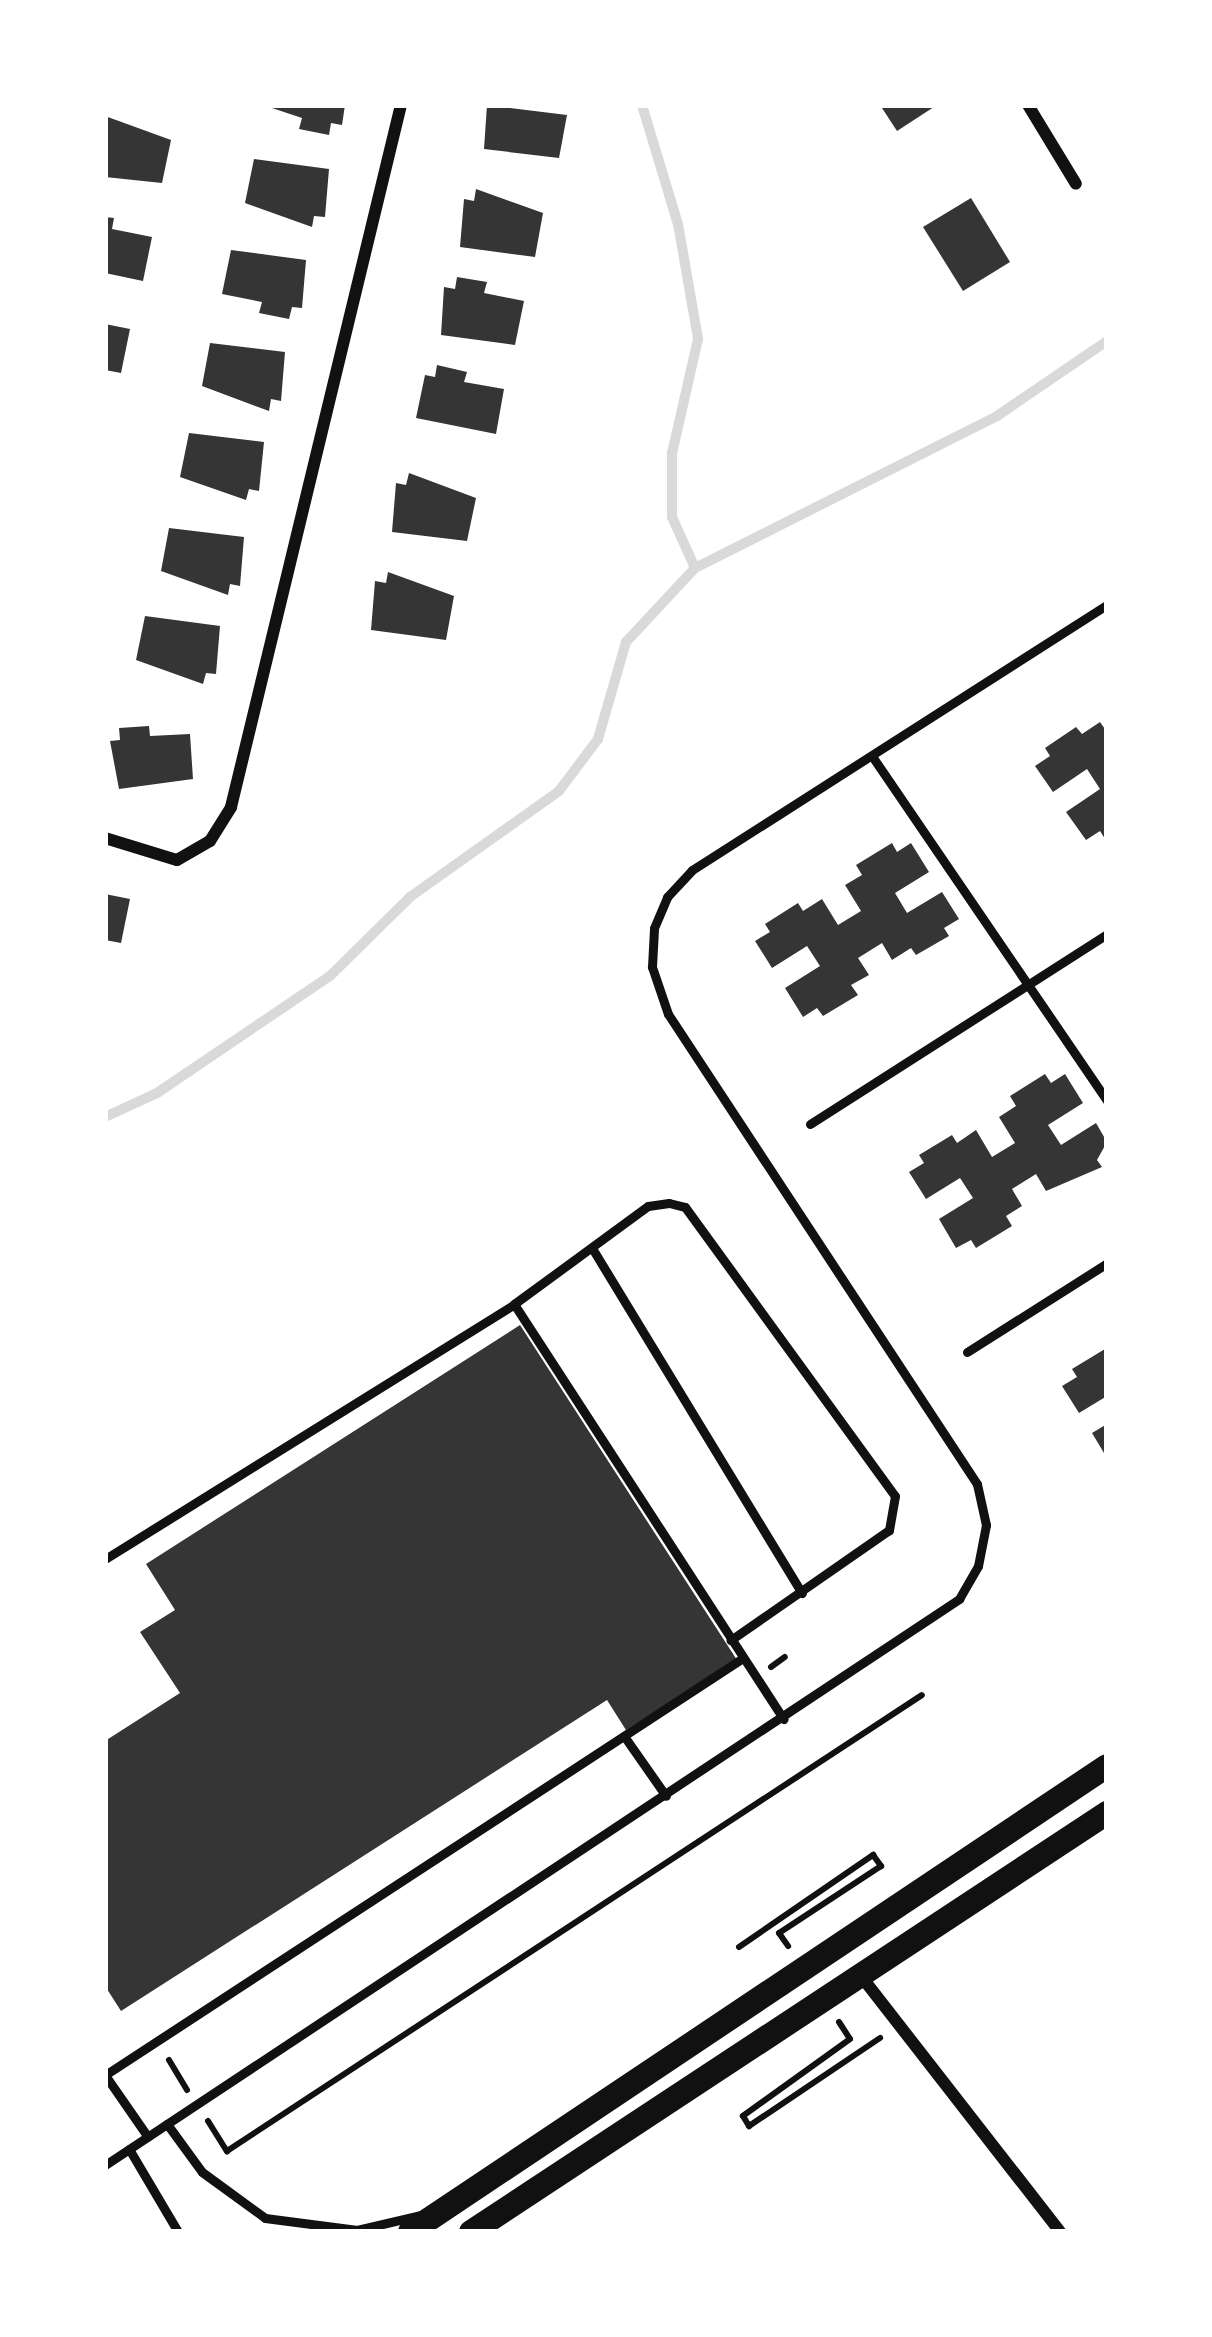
<!DOCTYPE html>
<html>
<head>
<meta charset="utf-8">
<style>
	body { margin:0 }
	#map { position:relative; width:1212px; height:2337px; overflow:hidden; background:#fff; font-family:Lato,sans-serif }
	div>[style] { position:absolute }
	[style*='--x'] { left:calc(var(--x)*1px); top:calc(var(--y)*1px); width:calc(var(--w)*1px); rotate:calc(var(--a)*1deg) }
	.stream>* { height:10px; margin:-5px; padding:0 5px; transform-origin:5px; border-radius:5px; background:#d9d9d9 }
	.building>* { inset:0; background:#353535 }
	.path>* { height:6px; margin:-3px; padding:0 3px; transform-origin:3px; border-radius:3px; background:#111 }
	.service>* { height:9px; margin:-4.5px; padding:0 4.5px; transform-origin:4.5px; border-radius:4.5px; background:#111 }
	.minor>* { height:12px; margin:-6px; padding:0 6px; transform-origin:6px; border-radius:6px; background:#111 }
	.secondary>* { height:24px; margin:-12px; padding:0 12px; transform-origin:12px; border-radius:12px; background:#111 }
	span { translate:-50% -50%; white-space:nowrap; text-align:center; line-height:1.15; -webkit-text-stroke:9px #fff; paint-order:stroke }
	.frame { position:absolute; inset:0; border:108px solid #fff; pointer-events:none }
</style>
</head>
<body>
<div id="map">
	<div class="stream">
		<i style="--x:642;--y:105;--w:124;--a:73.2"></i>
		<i style="--x:678;--y:224;--w:117;--a:80.1"></i>
		<i style="--x:698;--y:339;--w:117;--a:102.8"></i>
		<i style="--x:672;--y:453;--w:64;--a:90"></i>
		<i style="--x:672;--y:517;--w:56;--a:65.7"></i>
		<i style="--x:105;--y:1117;--w:57;--a:-24.8"></i>
		<i style="--x:157;--y:1093;--w:209;--a:-34.1"></i>
		<i style="--x:330;--y:976;--w:112;--a:-44.6"></i>
		<i style="--x:410;--y:897;--w:183;--a:-35.4"></i>
		<i style="--x:559;--y:791;--w:65;--a:-53.1"></i>
		<i style="--x:598;--y:739;--w:101;--a:-73.9"></i>
		<i style="--x:626;--y:642;--w:101;--a:-47"></i>
		<i style="--x:695;--y:568;--w:338;--a:-26.7"></i>
		<i style="--x:997;--y:416;--w:133;--a:-34.3"></i>
	</div>
	<div class="building">
		<i style="clip-path:polygon(263px 105px,345px 105px,342px 125px,331px 123px,329px 135px,299px 129px,302px 118px)"></i>
		<i style="clip-path:polygon(487px 105px,567px 115px,559px 158px,484px 149px)"></i>
		<i style="clip-path:polygon(880px 105px,937px 105px,897px 131px)"></i>
		<i style="clip-path:polygon(105px 116px,171px 140px,162px 183px,105px 177px)"></i>
		<i style="clip-path:polygon(254px 159px,329px 169px,325px 217px,314px 216px,312px 227px,245px 203px)"></i>
		<i style="clip-path:polygon(476px 189px,543px 213px,535px 257px,460px 247px,464px 199px,474px 201px)"></i>
		<i style="clip-path:polygon(971px 198px,1010px 262px,963px 291px,923px 227px)"></i>
		<i style="clip-path:polygon(105px 217px,114px 218px,112px 229px,152px 237px,143px 281px,105px 273px)"></i>
		<i style="clip-path:polygon(231px 250px,306px 260px,302px 308px,292px 307px,289px 319px,259px 313px,262px 302px,222px 294px)"></i>
		<i style="clip-path:polygon(457px 277px,487px 282px,484px 293px,524px 301px,515px 345px,441px 335px,444px 287px,455px 289px)"></i>
		<i style="clip-path:polygon(105px 324px,130px 329px,121px 373px,105px 370px)"></i>
		<i style="clip-path:polygon(210px 343px,285px 352px,281px 401px,271px 399px,269px 411px,202px 386px)"></i>
		<i style="clip-path:polygon(437px 365px,467px 372px,464px 382px,504px 389px,496px 434px,416px 418px,425px 375px,435px 377px)"></i>
		<i style="clip-path:polygon(189px 433px,264px 442px,259px 491px,249px 489px,246px 500px,180px 477px)"></i>
		<i style="clip-path:polygon(409px 473px,476px 498px,467px 541px,392px 532px,396px 483px,406px 485px)"></i>
		<i style="clip-path:polygon(169px 528px,244px 537px,240px 586px,230px 584px,228px 595px,161px 571px)"></i>
		<i style="clip-path:polygon(388px 572px,454px 596px,446px 640px,371px 630px,375px 581px,386px 583px)"></i>
		<i style="clip-path:polygon(145px 616px,220px 626px,216px 674px,206px 673px,203px 684px,136px 660px)"></i>
		<i style="clip-path:polygon(1100px 722px,1107px 732px,1107px 842px,1100px 831px,1086px 840px,1066px 812px,1100px 789px,1087px 769px,1053px 792px,1035px 766px,1050px 756px,1045px 748px,1076px 727px,1082px 734px)"></i>
		<i style="clip-path:polygon(149px 726px,150px 736px,190px 734px,193px 779px,119px 789px,110px 741px,120px 740px,119px 728px)"></i>
		<i style="clip-path:polygon(892px 843px,897px 852px,911px 843px,929px 872px,895px 893px,907px 913px,942px 892px,959px 919px,944px 928px,949px 936px,916px 955px,911px 948px,892px 960px,882px 943px,858px 958px,869px 975px,851px 985px,858px 995px,823px 1016px,817px 1008px,803px 1017px,785px 988px,820px 966px,807px 946px,772px 968px,755px 941px,770px 932px,765px 924px,798px 903px,803px 911px,822px 899px,838px 925px,861px 911px,845px 885px,862px 875px,856px 865px)"></i>
		<i style="clip-path:polygon(105px 894px,130px 899px,121px 943px,105px 940px)"></i>
		<i style="clip-path:polygon(1045px 1074px,1051px 1083px,1065px 1074px,1083px 1103px,1048px 1125px,1061px 1145px,1096px 1123px,1107px 1142px,1097px 1160px,1102px 1167px,1046px 1191px,1036px 1174px,1012px 1189px,1022px 1206px,1006px 1216px,1012px 1226px,976px 1248px,971px 1240px,956px 1248px,939px 1219px,973px 1198px,960px 1178px,926px 1199px,909px 1172px,924px 1163px,919px 1155px,952px 1135px,957px 1143px,976px 1130px,992px 1157px,1015px 1143px,999px 1117px,1016px 1106px,1010px 1096px)"></i>
		<i style="clip-path:polygon(520px 1325px,737px 1660px,626px 1730px,607px 1700px,121px 2011px,105px 1986px,105px 1741px,180px 1693px,140px 1632px,175px 1610px,146px 1564px)"></i>
		<i style="clip-path:polygon(1105px 1349px,1107px 1396px,1079px 1413px,1062px 1386px,1077px 1377px,1072px 1369px)"></i>
		<i style="clip-path:polygon(1107px 1424px,1107px 1458px,1092px 1433px)"></i>
	</div>
	<div class="path">
		<i style="--x:771;--y:1667;--w:17;--a:-36"></i>
		<i style="--x:739;--y:1947;--w:163;--a:-34.5"></i>
		<i style="--x:873;--y:1855;--w:14;--a:54"></i>
		<i style="--x:881;--y:1866;--w:122;--a:146.7"></i>
		<i style="--x:779;--y:1933;--w:16;--a:55"></i>
		<i style="--x:839;--y:2022;--w:20;--a:57"></i>
		<i style="--x:850;--y:2039;--w:132;--a:144.3"></i>
		<i style="--x:743;--y:2116;--w:12;--a:59"></i>
		<i style="--x:749;--y:2126;--w:158;--a:-33.9"></i>
		<i style="--x:169;--y:2060;--w:35;--a:59"></i>
		<i style="--x:208;--y:2121;--w:36;--a:58"></i>
		<i style="--x:227;--y:2151;--w:831;--a:-33.27"></i>
	</div>
	<div class="service">
		<i style="--x:874;--y:759;--w:413;--a:55.7"></i>
		<i style="--x:810;--y:1124;--w:353;--a:-32.6"></i>
		<i style="--x:592;--y:1248;--w:404;--a:58.7"></i>
		<i style="--x:514;--y:1304;--w:495;--a:57"></i>
		<i style="--x:967;--y:1352;--w:166;--a:-32.4"></i>
		<i style="--x:105;--y:1559;--w:482;--a:-31.9"></i>
		<i style="--x:514;--y:1304;--w:166;--a:-36.2"></i>
		<i style="--x:648;--y:1206;--w:21;--a:-8"></i>
		<i style="--x:669;--y:1203;--w:16;--a:14"></i>
		<i style="--x:685;--y:1207;--w:357;--a:54"></i>
		<i style="--x:895;--y:1496;--w:35;--a:100"></i>
		<i style="--x:889;--y:1530;--w:193;--a:145.2"></i>
		<i style="--x:624;--y:1736;--w:73;--a:55"></i>
		<i style="--x:105;--y:2075;--w:762;--a:-33.17"></i>
		<i style="--x:105;--y:2075;--w:75;--a:55.3"></i>
		<i style="--x:167;--y:2124;--w:59;--a:53.9"></i>
		<i style="--x:202;--y:2172;--w:78;--a:36.1"></i>
		<i style="--x:265;--y:2218;--w:93;--a:7.4"></i>
		<i style="--x:357;--y:2230;--w:66;--a:-13.2"></i>
		<i style="--x:129;--y:2149;--w:96;--a:59.4"></i>
		<i style="--x:105;--y:2165;--w:1025;--a:-33.53"></i>
		<i style="--x:959;--y:1599;--w:38;--a:-60"></i>
		<i style="--x:978;--y:1566;--w:42;--a:-79"></i>
		<i style="--x:986;--y:1525;--w:42;--a:-102.4"></i>
		<i style="--x:977;--y:1484;--w:562;--a:-123.32"></i>
		<i style="--x:668;--y:1014;--w:50;--a:-108.8"></i>
		<i style="--x:652;--y:967;--w:39;--a:-87"></i>
		<i style="--x:654;--y:928;--w:34;--a:-67"></i>
		<i style="--x:667;--y:897;--w:37;--a:-47"></i>
		<i style="--x:692;--y:870;--w:492;--a:-32.6"></i>
	</div>
	<div class="minor">
		<i style="--x:1028;--y:105;--w:92;--a:58.7"></i>
		<i style="--x:105;--y:838;--w:75;--a:17"></i>
		<i style="--x:177;--y:860;--w:38;--a:-30"></i>
		<i style="--x:210;--y:841;--w:40;--a:-58"></i>
		<i style="--x:231;--y:807;--w:722;--a:-76.39"></i>
		<i style="--x:861;--y:1976;--w:324;--a:52.1"></i>
	</div>
	<div class="secondary">
		<i style="--x:410;--y:2232;--w:838;--a:-33.77"></i>
		<i style="--x:471;--y:2232;--w:762;--a:-33.38"></i>
	</div>
	<div class="frame"></div>
</div>
</body>
</html>
